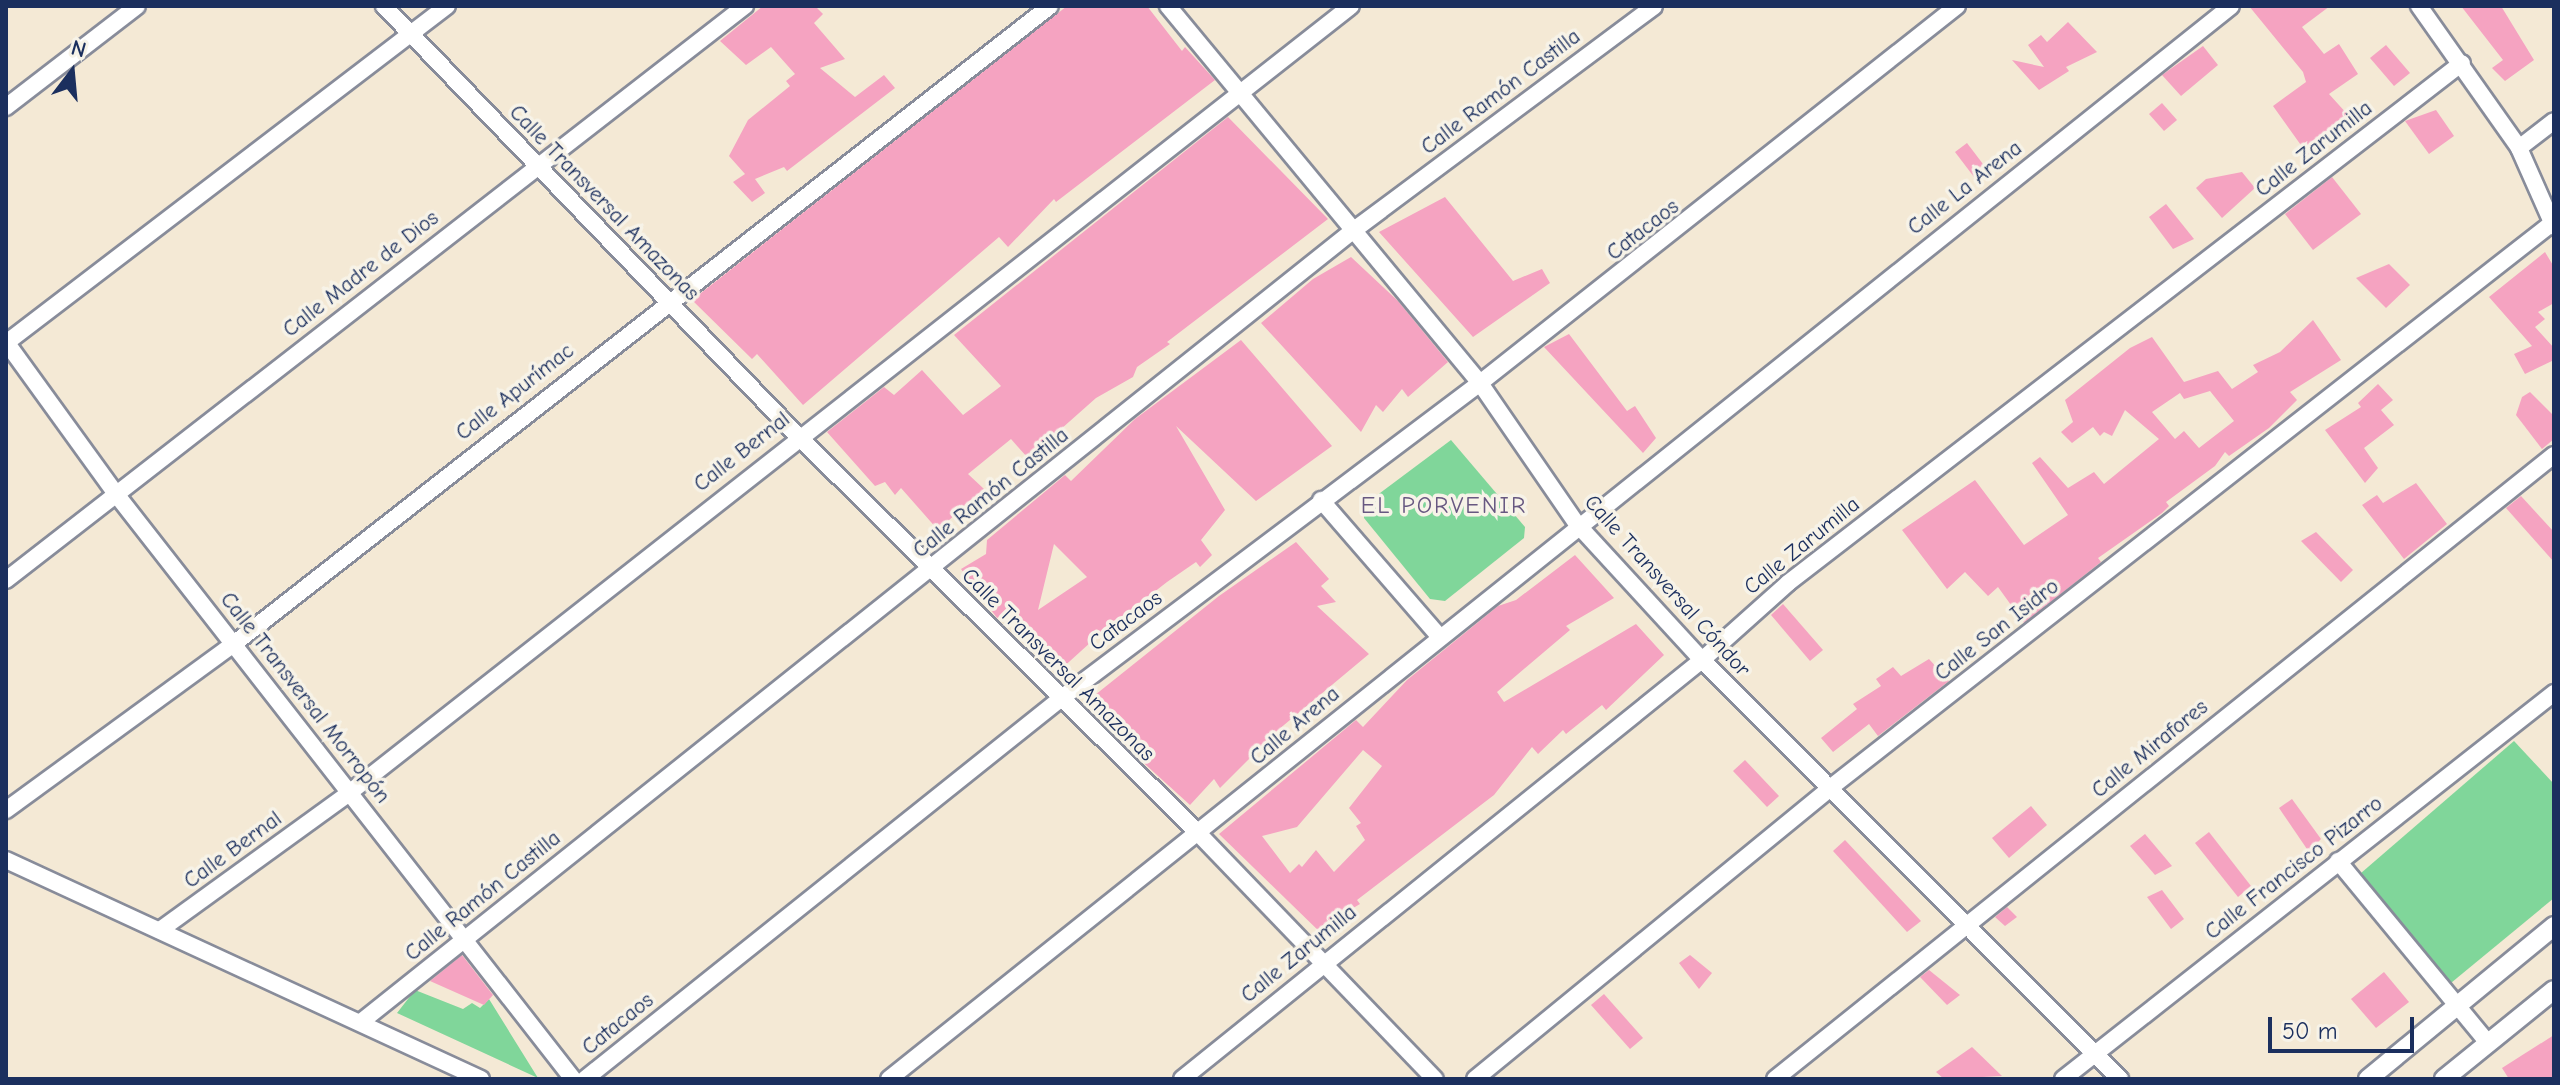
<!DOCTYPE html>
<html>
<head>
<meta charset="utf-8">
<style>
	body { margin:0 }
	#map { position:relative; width:2560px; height:1085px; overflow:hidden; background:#f4e9d5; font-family:"Comic Neue",sans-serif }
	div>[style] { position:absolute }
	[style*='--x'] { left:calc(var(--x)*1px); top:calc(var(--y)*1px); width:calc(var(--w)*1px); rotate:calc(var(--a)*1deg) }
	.green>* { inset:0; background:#80d69a }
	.building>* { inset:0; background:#f5a3c1 }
	.roads { filter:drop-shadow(2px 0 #888c9a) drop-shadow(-2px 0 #888c9a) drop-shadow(0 2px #888c9a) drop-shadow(0 -2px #888c9a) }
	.minor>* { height:16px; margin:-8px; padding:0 8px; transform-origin:8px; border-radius:8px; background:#fff }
	.tertiary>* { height:18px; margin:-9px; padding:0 9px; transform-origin:9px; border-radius:9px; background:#fff }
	span { translate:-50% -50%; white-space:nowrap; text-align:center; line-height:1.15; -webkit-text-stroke:7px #f7f3e8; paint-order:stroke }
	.street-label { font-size:22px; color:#1b2f5e }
	.neighbourhood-label { font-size:24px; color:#675881; letter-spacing:2px }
	.frame { position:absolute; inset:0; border:8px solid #1b2f5e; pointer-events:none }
	.north { position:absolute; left:32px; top:32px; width:80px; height:80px; -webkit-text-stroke:6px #f7f3e8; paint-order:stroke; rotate:16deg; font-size:22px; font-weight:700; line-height:32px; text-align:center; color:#1b2f5e }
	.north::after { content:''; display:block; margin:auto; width:28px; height:36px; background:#1b2f5e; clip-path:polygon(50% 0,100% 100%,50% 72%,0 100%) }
	.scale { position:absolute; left:2268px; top:1017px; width:146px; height:36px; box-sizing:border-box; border:4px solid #1b2f5e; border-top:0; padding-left:10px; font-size:24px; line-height:28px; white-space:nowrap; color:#1b2f5e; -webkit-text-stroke:6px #f7f3e8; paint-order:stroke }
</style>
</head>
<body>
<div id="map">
	<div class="green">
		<i style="clip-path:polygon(1451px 440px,1525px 527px,1524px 538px,1445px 601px,1430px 599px,1364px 518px,1364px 505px)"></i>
		<i style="clip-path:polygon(2514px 741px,2554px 784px,2554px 898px,2440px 992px,2346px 886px)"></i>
		<i style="clip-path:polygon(415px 990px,463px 1009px,472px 1003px,480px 1008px,489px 999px,538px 1078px,397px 1013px)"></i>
	</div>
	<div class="building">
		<i style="clip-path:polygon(763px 6px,815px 6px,823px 14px,814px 23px,845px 59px,820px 68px,855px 97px,884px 75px,895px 88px,787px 171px,784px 167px,755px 179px,765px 193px,752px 202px,733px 182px,745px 174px,729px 156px,748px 120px,790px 86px,786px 81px,795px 74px,771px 47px,746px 65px,720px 41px)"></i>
		<i style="clip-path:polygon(1067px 6px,1147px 6px,1182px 51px,1185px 47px,1215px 80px,1056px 202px,1054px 199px,1008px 247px,999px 237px,803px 405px,757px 354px,752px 359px,692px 300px)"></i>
		<i style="clip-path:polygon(2249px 6px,2330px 6px,2302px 27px,2324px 54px,2339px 44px,2358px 74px,2329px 94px,2348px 115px,2308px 155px,2273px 106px,2306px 82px,2303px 72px)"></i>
		<i style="clip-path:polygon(2461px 6px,2501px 6px,2534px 60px,2505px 81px,2492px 68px,2503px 60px)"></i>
		<i style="clip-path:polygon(2068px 22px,2097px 52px,2066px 67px,2069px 71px,2039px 90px,2012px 60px,2044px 67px,2028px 45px,2041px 35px,2047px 42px)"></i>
		<i style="clip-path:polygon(2386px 45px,2410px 73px,2394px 86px,2370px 58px)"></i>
		<i style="clip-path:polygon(2203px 46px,2218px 65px,2181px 96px,2162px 75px)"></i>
		<i style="clip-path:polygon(2162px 103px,2177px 120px,2164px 131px,2149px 114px)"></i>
		<i style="clip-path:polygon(2436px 110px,2454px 136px,2429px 154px,2405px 121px)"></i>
		<i style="clip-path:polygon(1228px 117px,1328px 219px,1167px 342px,1170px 344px,1137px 367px,1133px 377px,1096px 398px,1043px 445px,1027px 457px,1011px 439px,968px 474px,984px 489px,938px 530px,901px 488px,895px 495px,885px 482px,875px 486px,827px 432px,884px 387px,894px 395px,922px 370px,963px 415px,1001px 386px,954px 335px)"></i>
		<i style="clip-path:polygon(1967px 143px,1986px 168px,1974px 177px,1955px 152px)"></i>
		<i style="clip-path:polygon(2242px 172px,2255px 188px,2222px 218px,2196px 188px,2206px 179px)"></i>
		<i style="clip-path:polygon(2332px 177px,2361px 214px,2313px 250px,2285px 214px)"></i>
		<i style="clip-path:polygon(1445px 197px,1513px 281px,1542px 269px,1550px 283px,1473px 337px,1379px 232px)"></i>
		<i style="clip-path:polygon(2166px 204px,2194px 239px,2173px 249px,2149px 217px)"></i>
		<i style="clip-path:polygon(2545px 252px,2554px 267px,2554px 303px,2538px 312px,2545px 319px,2535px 327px,2554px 348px,2554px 360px,2525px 374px,2514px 354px,2532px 346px,2489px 297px)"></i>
		<i style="clip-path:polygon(1351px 257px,1398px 301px,1448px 362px,1408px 397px,1402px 389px,1383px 412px,1376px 405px,1361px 432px,1261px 323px,1313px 279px)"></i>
		<i style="clip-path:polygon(2389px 264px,2410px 285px,2386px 308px,2356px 278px)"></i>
		<i style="clip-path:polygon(evenodd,2313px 320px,2341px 360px,2290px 392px,2297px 400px,2269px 428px,2229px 456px,2225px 452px,2215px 466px,2166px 502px,2169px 506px,2162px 513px,2098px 558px,2101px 562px,2024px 623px,1998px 587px,1988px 596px,1965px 572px,1947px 589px,1902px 530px,1975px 480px,2024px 545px,2068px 515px,2032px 463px,2040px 457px,2068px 488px,2094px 472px,2104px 484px,2159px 439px,2125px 410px,2112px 436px,2104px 432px,2100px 436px,2093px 427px,2072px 443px,2061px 432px,2073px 422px,2065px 400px,2130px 348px,2152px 337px,2184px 382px,2218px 371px,2232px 389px,2258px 372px,2253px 365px,2280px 352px,2313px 320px,2210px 391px,2234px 421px,2199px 448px,2184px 431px,2175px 439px,2152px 412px,2180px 393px,2184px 399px,2210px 391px)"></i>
		<i style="clip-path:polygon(1569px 334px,1627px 411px,1635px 406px,1656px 438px,1643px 453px,1544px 347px)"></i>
		<i style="clip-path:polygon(evenodd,1241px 340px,1332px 446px,1256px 501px,1176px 426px,1225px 510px,1201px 540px,1212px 555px,1200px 567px,1196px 562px,1167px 582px,1126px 614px,1109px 640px,1102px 632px,1059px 671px,1006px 612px,997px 618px,961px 569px,986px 554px,987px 540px,1065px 475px,1071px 481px,1135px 419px,1241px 340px,1054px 544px,1087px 577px,1038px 610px,1054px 544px)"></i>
		<i style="clip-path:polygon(2378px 384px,2393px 400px,2381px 410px,2394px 425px,2364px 448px,2378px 468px,2365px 483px,2325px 430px,2361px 407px,2358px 403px)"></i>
		<i style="clip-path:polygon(2530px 392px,2554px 416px,2554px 439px,2542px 449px,2516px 415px,2522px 397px)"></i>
		<i style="clip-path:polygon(2416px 483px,2447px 524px,2404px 559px,2362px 505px,2377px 495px,2383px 503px)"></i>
		<i style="clip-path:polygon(2521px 496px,2554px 532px,2554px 562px,2506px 508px)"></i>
		<i style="clip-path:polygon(2316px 532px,2353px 570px,2341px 582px,2301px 541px)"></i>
		<i style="clip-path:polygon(1296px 542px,1329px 579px,1321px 586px,1336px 602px,1317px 606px,1369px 654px,1278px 730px,1220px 788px,1214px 779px,1190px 805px,1135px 755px,1090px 699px,1219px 596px)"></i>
		<i style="clip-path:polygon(evenodd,1575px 555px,1614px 598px,1566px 626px,1570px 630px,1497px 692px,1504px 702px,1636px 624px,1664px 655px,1606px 710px,1602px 705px,1566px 734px,1563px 730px,1538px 754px,1532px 747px,1494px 795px,1357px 900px,1360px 904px,1343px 914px,1349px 920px,1325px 937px,1219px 834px,1356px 720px,1363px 727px,1407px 680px,1498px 606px,1516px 600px,1575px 555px,1363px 750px,1382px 766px,1349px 808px,1361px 823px,1356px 826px,1365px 840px,1334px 872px,1316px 850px,1302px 867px,1299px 864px,1290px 873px,1262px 836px,1297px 827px,1363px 750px)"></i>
		<i style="clip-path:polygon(1783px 604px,1823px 650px,1810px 661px,1771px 615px)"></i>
		<i style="clip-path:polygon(1929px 659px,1949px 681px,1878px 736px,1869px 724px,1833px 752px,1821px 738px,1857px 709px,1853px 704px,1881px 686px,1876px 679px,1893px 667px,1901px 676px)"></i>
		<i style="clip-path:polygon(1745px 760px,1779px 796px,1767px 807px,1733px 771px)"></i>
		<i style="clip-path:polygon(2292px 799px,2321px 839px,2309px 852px,2279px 808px)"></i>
		<i style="clip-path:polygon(2031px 806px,2047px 825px,2009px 858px,1992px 838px)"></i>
		<i style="clip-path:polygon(2209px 832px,2251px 886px,2238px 897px,2195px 843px)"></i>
		<i style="clip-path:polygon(2145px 834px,2172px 866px,2155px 875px,2130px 846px)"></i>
		<i style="clip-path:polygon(1845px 840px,1921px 921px,1907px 932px,1833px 851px)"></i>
		<i style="clip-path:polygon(2162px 890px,2184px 919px,2171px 929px,2147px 897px)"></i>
		<i style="clip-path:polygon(2007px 907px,2017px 917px,2005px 926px,1995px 917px)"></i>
		<i style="clip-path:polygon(462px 955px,493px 995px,484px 1005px,430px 981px)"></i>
		<i style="clip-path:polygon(1690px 955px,1712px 973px,1699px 989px,1679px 963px)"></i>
		<i style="clip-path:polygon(1929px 970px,1960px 995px,1947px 1005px,1920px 977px)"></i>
		<i style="clip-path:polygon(2384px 972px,2409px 1002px,2376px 1028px,2351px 999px)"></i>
		<i style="clip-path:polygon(1604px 994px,1643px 1038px,1630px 1049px,1591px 1005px)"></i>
		<i style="clip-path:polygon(2554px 1035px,2554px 1079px,2509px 1079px,2502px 1068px)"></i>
		<i style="clip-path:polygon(1972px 1047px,2002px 1076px,1944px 1079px,1936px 1072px)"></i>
	</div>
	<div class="roads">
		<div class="minor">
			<i style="--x:384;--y:6;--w:597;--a:46.09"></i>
			<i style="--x:798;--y:436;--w:565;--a:44.78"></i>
			<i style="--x:1199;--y:834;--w:340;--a:46.1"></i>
			<i style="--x:1168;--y:6;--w:489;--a:50.4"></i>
			<i style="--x:1480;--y:383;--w:171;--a:55.5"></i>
			<i style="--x:1577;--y:524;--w:185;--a:47.4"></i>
			<i style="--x:1702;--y:660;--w:592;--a:45.07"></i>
			<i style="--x:2419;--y:6;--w:174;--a:54.8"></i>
			<i style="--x:2519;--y:148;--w:86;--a:66.1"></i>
			<i style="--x:6;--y:107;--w:165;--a:-37.6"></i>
			<i style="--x:2519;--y:148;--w:44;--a:-37.6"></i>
			<i style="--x:6;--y:342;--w:188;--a:54.1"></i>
			<i style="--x:116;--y:494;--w:742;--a:52"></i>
			<i style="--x:6;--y:343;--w:555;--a:-37.39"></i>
			<i style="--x:1321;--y:500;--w:179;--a:49.1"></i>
			<i style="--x:6;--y:580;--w:936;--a:-37.84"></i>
			<i style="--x:6;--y:810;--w:283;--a:-36.1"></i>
			<i style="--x:235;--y:643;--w:1034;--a:-38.01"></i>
			<i style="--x:6;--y:860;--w:523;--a:24.75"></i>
			<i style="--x:2338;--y:861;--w:236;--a:50.5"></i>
			<i style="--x:160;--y:930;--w:233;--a:-35.9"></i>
			<i style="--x:349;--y:793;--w:1274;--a:-38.15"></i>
			<i style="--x:361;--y:1022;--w:1270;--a:-38.58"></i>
			<i style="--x:1354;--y:230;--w:374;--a:-36.7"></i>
			<i style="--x:585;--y:1079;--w:607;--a:-38.65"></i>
			<i style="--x:1059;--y:700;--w:527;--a:-36.98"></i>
			<i style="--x:1480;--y:383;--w:608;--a:-38.32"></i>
			<i style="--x:889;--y:1079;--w:1718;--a:-38.64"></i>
			<i style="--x:1182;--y:1079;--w:668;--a:-38.86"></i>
			<i style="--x:1702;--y:660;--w:115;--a:-41.8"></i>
			<i style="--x:1788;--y:583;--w:851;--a:-37.65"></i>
			<i style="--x:1475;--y:1079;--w:459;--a:-39.3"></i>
			<i style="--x:1830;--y:788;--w:917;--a:-38.04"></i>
			<i style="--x:1775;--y:1079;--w:998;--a:-38.7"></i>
			<i style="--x:2063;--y:1079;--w:625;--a:-38.17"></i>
		</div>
		<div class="tertiary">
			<i style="--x:2368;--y:1079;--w:241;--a:-39.4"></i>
			<i style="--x:2444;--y:1079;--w:141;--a:-39"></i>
		</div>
	</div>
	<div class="street-label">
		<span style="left:1501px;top:92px;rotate:-37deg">Calle Ramón Castilla</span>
		<span style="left:2314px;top:149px;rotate:-38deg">Calle Zarumilla</span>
		<span style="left:1965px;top:188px;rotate:-38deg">Calle La Arena</span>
		<span style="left:604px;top:203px;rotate:46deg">Calle Transversal Amazonas</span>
		<span style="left:1643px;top:230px;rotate:-38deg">Catacaos</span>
		<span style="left:361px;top:274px;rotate:-38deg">Calle Madre de Dios</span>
		<span style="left:515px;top:392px;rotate:-38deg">Calle Apurímac</span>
		<span style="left:742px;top:452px;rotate:-38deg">Calle Bernal</span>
		<span style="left:991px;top:493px;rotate:-39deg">Calle Ramón Castilla</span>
		<span style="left:1802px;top:546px;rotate:-39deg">Calle Zarumilla</span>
		<span style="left:1667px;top:586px;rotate:48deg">Calle Transversal Cóndor</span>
		<span style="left:1126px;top:621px;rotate:-37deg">Catacaos</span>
		<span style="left:1997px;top:630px;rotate:-38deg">Calle San Isidro</span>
		<span style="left:1058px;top:665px;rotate:45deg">Calle Transversal Amazonas</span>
		<span style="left:305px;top:698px;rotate:52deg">Calle Transversal Morropón</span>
		<span style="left:1295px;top:726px;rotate:-40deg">Calle Arena</span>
		<span style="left:2150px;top:749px;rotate:-39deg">Calle Mirafores</span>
		<span style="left:233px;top:850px;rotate:-36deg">Calle Bernal</span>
		<span style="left:2294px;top:868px;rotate:-38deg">Calle Francisco Pizarro</span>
		<span style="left:483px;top:896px;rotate:-39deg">Calle Ramón Castilla</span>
		<span style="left:1299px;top:954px;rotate:-39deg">Calle Zarumilla</span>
		<span style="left:618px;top:1024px;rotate:-39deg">Catacaos</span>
	</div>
	<div class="neighbourhood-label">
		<span style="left:1444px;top:506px">EL PORVENIR</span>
	</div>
	<div class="frame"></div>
	<div class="north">N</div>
	<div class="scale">50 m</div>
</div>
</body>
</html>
